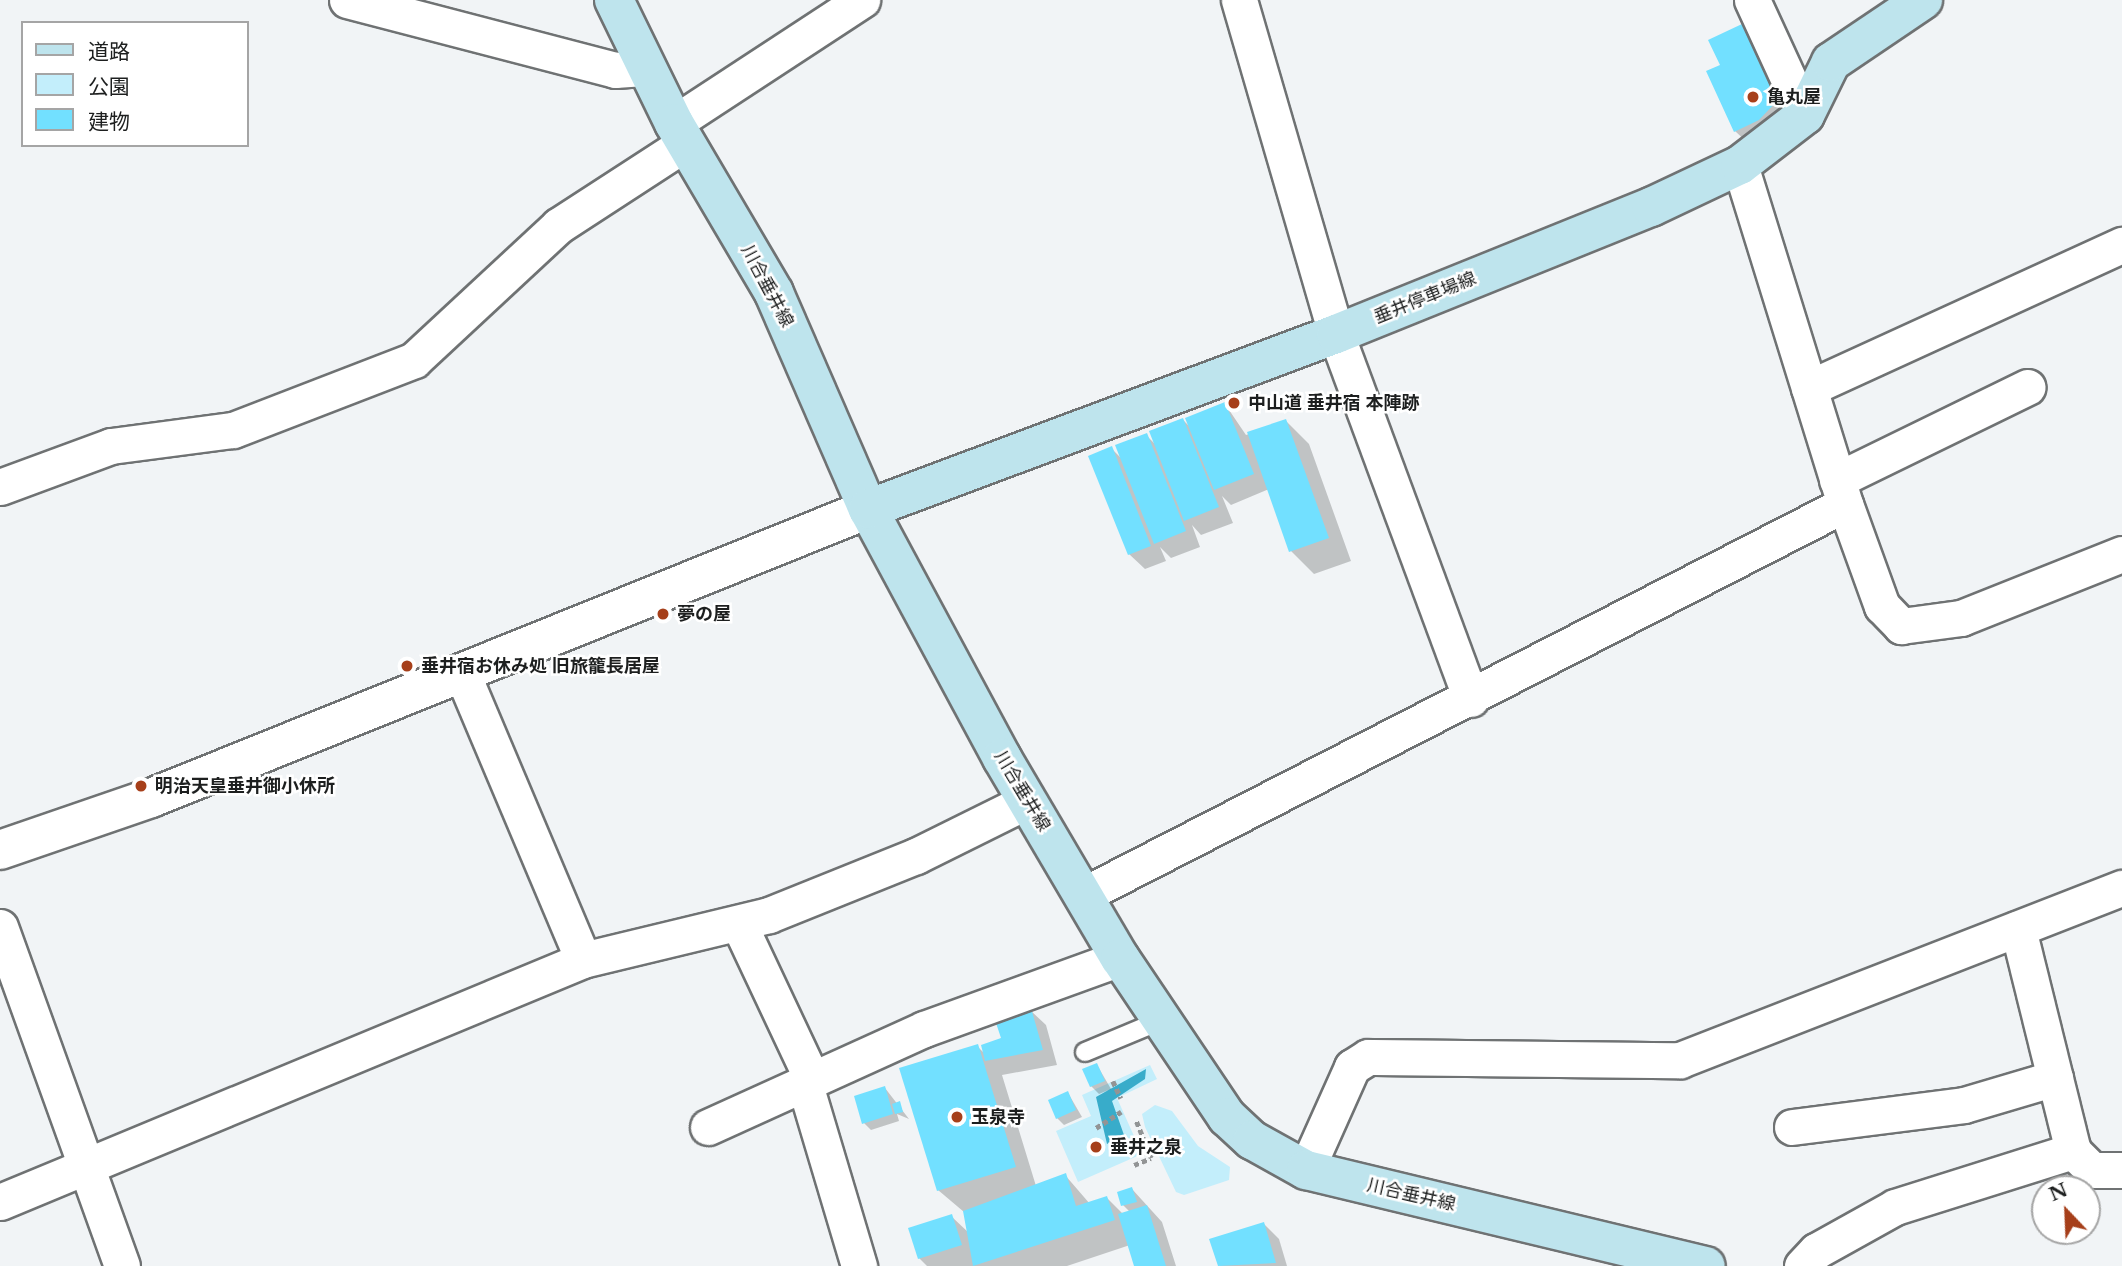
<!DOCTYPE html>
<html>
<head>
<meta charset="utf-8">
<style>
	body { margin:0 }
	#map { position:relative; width:2122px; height:1266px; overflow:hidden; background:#f1f4f6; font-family:"Libre Baskerville","Noto Sans JP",serif }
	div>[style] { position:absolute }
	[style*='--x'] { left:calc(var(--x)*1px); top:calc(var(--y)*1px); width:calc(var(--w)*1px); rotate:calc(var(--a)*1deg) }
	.green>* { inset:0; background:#c3eefb }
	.water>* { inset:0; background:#38acca }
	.shadow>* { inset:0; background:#0003 }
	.building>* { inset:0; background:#72e0ff }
	.path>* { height:4.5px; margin-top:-2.25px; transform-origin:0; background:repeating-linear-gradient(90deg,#929495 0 5px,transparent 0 8.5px) }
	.roads { filter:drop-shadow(2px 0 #6f7273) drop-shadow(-2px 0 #6f7273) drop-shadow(0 2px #6f7273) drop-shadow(0 -2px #6f7273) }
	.service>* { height:18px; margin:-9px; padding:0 9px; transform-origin:9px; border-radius:9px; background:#fff }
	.minor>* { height:35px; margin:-17.5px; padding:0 17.5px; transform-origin:17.5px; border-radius:17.5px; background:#fff }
	.tertiary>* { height:38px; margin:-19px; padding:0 19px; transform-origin:19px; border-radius:19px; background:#fff }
	.secondary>* { height:38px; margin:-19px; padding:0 19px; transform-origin:19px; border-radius:19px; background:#bee4ed }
	.dots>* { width:19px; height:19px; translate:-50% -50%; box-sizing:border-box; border:4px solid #fff; border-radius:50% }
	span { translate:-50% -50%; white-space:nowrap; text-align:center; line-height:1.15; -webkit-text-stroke:5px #fff; paint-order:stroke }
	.poi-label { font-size:18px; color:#1d1f1f; font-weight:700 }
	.left { translate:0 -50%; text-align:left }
	.street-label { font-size:18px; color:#1d1f1f }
	.legend { position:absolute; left:21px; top:21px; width:228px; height:126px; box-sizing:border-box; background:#fff; border:2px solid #a5a5a5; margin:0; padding:9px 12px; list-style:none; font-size:21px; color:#1d1f1f }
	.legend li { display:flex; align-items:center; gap:14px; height:35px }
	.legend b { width:35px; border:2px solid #a5a5a5 }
	.north { position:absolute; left:2031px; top:1175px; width:70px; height:70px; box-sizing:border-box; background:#fff; border:2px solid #a5a5a5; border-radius:50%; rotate:337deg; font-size:19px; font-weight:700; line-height:28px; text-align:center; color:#1d1f1f }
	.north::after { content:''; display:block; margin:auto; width:24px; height:32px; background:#a63f1a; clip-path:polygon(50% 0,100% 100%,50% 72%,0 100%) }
</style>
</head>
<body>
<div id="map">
	<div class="green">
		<i style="clip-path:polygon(1150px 1065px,1157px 1079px,1117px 1098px,1142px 1154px,1078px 1182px,1056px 1131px,1091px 1116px,1082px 1095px)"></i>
		<i style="clip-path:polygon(1155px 1105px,1172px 1111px,1198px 1146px,1230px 1167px,1229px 1180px,1184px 1195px,1176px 1192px,1145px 1127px,1142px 1114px)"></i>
	</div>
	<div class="water">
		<i style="clip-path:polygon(1146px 1069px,1145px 1079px,1112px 1101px,1124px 1135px,1107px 1144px,1096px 1097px)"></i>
	</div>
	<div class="shadow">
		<i style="clip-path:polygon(1741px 26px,1757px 42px,1791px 117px,1751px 146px,1735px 131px,1722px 66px)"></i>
		<i style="clip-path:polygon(1225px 404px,1246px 435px,1286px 421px,1309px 444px,1351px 561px,1314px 574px,1291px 551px,1269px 489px,1231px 505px,1222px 496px,1233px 523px,1201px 535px,1192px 525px,1200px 547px,1171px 558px,1160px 547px,1166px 561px,1145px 569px,1129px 554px,1111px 448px,1122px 459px,1146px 435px,1156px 445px,1183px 420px,1191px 428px)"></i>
		<i style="clip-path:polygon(1030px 1010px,1046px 1025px,1057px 1065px,1002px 1075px,1036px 1186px,1065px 1175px,1090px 1204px,1107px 1198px,1123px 1214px,1130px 1212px,1123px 1205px,1132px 1189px,1162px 1222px,1176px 1266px,1136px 1266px,1130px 1245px,1067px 1266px,927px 1266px,919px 1258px,951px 1216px,969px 1233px,964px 1212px,938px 1190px,977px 1046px,985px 1054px)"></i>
		<i style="clip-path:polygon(1097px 1065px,1111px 1089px,1099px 1094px,1091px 1086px)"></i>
		<i style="clip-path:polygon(885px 1088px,909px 1119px,897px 1114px,899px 1121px,871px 1130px,864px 1123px)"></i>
		<i style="clip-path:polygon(1068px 1093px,1082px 1117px,1064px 1125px,1057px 1118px)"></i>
		<i style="clip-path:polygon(1264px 1224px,1279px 1239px,1287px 1266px,1220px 1266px,1211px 1240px)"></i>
	</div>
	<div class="building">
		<i style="clip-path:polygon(1742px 24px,1777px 101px,1759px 120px,1734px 132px,1706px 71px,1720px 65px,1708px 40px)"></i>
		<i style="clip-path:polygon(1225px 402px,1254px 474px,1214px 490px,1185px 418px)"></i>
		<i style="clip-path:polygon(1183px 418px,1219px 507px,1184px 521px,1149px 431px)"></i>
		<i style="clip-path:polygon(1286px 419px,1329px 538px,1289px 552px,1247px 432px)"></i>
		<i style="clip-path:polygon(1147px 433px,1186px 531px,1154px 544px,1115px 445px)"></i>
		<i style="clip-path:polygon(1112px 446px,1151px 546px,1128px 555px,1088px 456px)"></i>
		<i style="clip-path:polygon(1031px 1008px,1043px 1050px,985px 1061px,981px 1045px,1001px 1038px,995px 1020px)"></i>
		<i style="clip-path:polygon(978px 1044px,1016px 1167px,937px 1191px,899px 1068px)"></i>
		<i style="clip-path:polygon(1097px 1063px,1105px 1081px,1090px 1087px,1082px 1069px)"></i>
		<i style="clip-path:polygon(885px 1086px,893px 1114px,862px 1124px,854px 1096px)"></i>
		<i style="clip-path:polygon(1068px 1091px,1076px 1110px,1056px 1119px,1048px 1100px)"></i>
		<i style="clip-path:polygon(900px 1101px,903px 1112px,895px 1114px,892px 1104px)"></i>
		<i style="clip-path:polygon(1066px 1173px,1076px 1206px,1107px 1196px,1115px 1220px,973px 1266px,963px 1211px)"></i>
		<i style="clip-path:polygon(1132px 1187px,1137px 1202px,1121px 1206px,1117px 1192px)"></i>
		<i style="clip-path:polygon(1147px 1205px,1166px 1266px,1134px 1266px,1118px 1214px)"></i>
		<i style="clip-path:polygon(952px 1214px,962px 1245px,918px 1259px,908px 1228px)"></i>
		<i style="clip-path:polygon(1264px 1222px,1276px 1263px,1218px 1266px,1209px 1239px)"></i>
	</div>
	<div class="path">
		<i style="--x:1113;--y:1081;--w:19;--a:65"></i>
		<i style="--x:1096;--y:1128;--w:30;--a:-33"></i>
		<i style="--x:1134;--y:1165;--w:18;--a:-22"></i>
		<i style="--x:1151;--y:1158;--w:40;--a:-112"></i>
	</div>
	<div class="roads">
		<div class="service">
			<i style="--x:1085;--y:1052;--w:83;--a:-22.6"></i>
		</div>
		<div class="minor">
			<i style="--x:347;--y:0;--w:277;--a:14.6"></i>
			<i style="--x:615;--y:70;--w:29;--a:-4"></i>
			<i style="--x:1239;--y:0;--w:348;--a:73.8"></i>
			<i style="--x:1336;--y:334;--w:389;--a:69.7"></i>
			<i style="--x:1752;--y:0;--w:127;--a:65.3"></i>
			<i style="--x:674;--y:123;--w:225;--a:-33.2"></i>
			<i style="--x:1740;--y:165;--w:355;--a:72.8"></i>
			<i style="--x:1845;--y:504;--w:109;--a:70.1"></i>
			<i style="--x:1882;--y:606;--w:28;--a:46"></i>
			<i style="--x:1901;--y:626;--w:61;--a:-7.6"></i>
			<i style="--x:1961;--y:618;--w:173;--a:-21.7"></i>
			<i style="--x:1809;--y:388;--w:344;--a:-24.6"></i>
			<i style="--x:1837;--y:480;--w:212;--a:-26"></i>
			<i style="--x:0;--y:487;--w:118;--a:-20.3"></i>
			<i style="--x:111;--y:446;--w:123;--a:-7.5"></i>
			<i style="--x:233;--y:430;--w:194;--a:-21.1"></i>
			<i style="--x:414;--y:360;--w:197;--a:-42.9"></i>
			<i style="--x:558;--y:226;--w:153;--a:-33"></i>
			<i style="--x:462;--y:673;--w:311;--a:67.1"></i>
			<i style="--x:1085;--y:894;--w:854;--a:-27.16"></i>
			<i style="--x:739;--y:924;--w:171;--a:64.8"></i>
			<i style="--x:812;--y:1079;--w:11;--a:124"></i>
			<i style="--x:806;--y:1088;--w:186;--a:73.4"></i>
			<i style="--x:0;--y:927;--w:360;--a:70.2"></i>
			<i style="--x:708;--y:1127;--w:237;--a:-24.4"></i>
			<i style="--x:924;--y:1029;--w:208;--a:-19.9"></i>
			<i style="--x:1792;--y:1127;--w:173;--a:-7.3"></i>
			<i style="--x:1964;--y:1105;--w:95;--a:-16.5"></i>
			<i style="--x:2073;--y:1151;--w:27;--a:45"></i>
			<i style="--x:2092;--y:1170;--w:30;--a:0"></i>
			<i style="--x:1306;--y:1170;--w:113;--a:-65.9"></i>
			<i style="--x:1352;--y:1067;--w:19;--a:-32"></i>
			<i style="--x:1368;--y:1057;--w:312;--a:0.6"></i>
			<i style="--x:1680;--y:1060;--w:474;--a:-21.3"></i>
			<i style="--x:0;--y:1202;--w:631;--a:-22.54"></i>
			<i style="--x:583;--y:960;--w:191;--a:-13.6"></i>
			<i style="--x:769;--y:915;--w:158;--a:-21.9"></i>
			<i style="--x:916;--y:856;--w:124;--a:-26.4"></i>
			<i style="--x:1802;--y:1266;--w:21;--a:-47"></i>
			<i style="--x:1816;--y:1251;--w:90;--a:-29.1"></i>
			<i style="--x:1895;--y:1207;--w:187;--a:-17.5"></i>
			<i style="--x:2073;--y:1151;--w:229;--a:-103.9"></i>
		</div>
		<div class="tertiary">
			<i style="--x:0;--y:850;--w:160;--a:-19"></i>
			<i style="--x:151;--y:798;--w:773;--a:-21.95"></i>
		</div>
		<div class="secondary">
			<i style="--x:614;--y:0;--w:137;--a:64"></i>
			<i style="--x:674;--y:123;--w:197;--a:59.5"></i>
			<i style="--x:774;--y:293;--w:236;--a:66.5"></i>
			<i style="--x:868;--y:509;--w:283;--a:61.7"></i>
			<i style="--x:1002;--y:758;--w:232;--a:59.5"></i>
			<i style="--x:1120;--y:958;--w:192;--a:56.1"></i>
			<i style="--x:1227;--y:1117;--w:34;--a:43"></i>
			<i style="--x:1252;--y:1140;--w:62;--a:29.1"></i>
			<i style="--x:1306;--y:1170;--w:411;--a:13.5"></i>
			<i style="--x:868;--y:509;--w:500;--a:-20.5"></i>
			<i style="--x:1336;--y:334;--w:340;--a:-22"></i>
			<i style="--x:1651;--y:207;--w:98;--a:-25.3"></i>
			<i style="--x:1740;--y:165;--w:82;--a:-37.6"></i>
			<i style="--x:1805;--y:115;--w:59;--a:-63.9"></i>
			<i style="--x:1831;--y:62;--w:111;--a:-34"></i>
		</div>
	</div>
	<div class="dots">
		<i style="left:1753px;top:97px;background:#a63f1a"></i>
		<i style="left:1234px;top:403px;background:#a63f1a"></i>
		<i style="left:663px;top:614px;background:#a63f1a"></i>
		<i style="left:407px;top:666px;background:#a63f1a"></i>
		<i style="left:141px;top:786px;background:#a63f1a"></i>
		<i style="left:957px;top:1117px;background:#a63f1a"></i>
		<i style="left:1096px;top:1147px;background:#a63f1a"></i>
	</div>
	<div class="poi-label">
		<span class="left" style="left:1767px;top:97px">亀丸屋</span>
		<span class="left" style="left:1248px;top:403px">中山道 垂井宿 本陣跡</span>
		<span class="left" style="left:677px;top:614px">夢の屋</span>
		<span class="left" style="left:421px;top:666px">垂井宿お休み処 旧旅籠長居屋</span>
		<span class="left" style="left:155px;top:786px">明治天皇垂井御小休所</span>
		<span class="left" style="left:971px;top:1117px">玉泉寺</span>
		<span class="left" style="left:1110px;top:1147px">垂井之泉</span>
	</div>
	<div class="street-label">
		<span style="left:767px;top:286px;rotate:62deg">川合垂井線</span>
		<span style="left:1425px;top:298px;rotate:-22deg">垂井停車場線</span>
		<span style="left:1022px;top:791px;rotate:59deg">川合垂井線</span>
		<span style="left:1411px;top:1195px;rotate:13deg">川合垂井線</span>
	</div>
	<ul class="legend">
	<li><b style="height:9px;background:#bee4ed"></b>道路</li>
	<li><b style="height:19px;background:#c3eefb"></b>公園</li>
	<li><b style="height:19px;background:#72e0ff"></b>建物</li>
	</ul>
	<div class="north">N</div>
</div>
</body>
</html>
